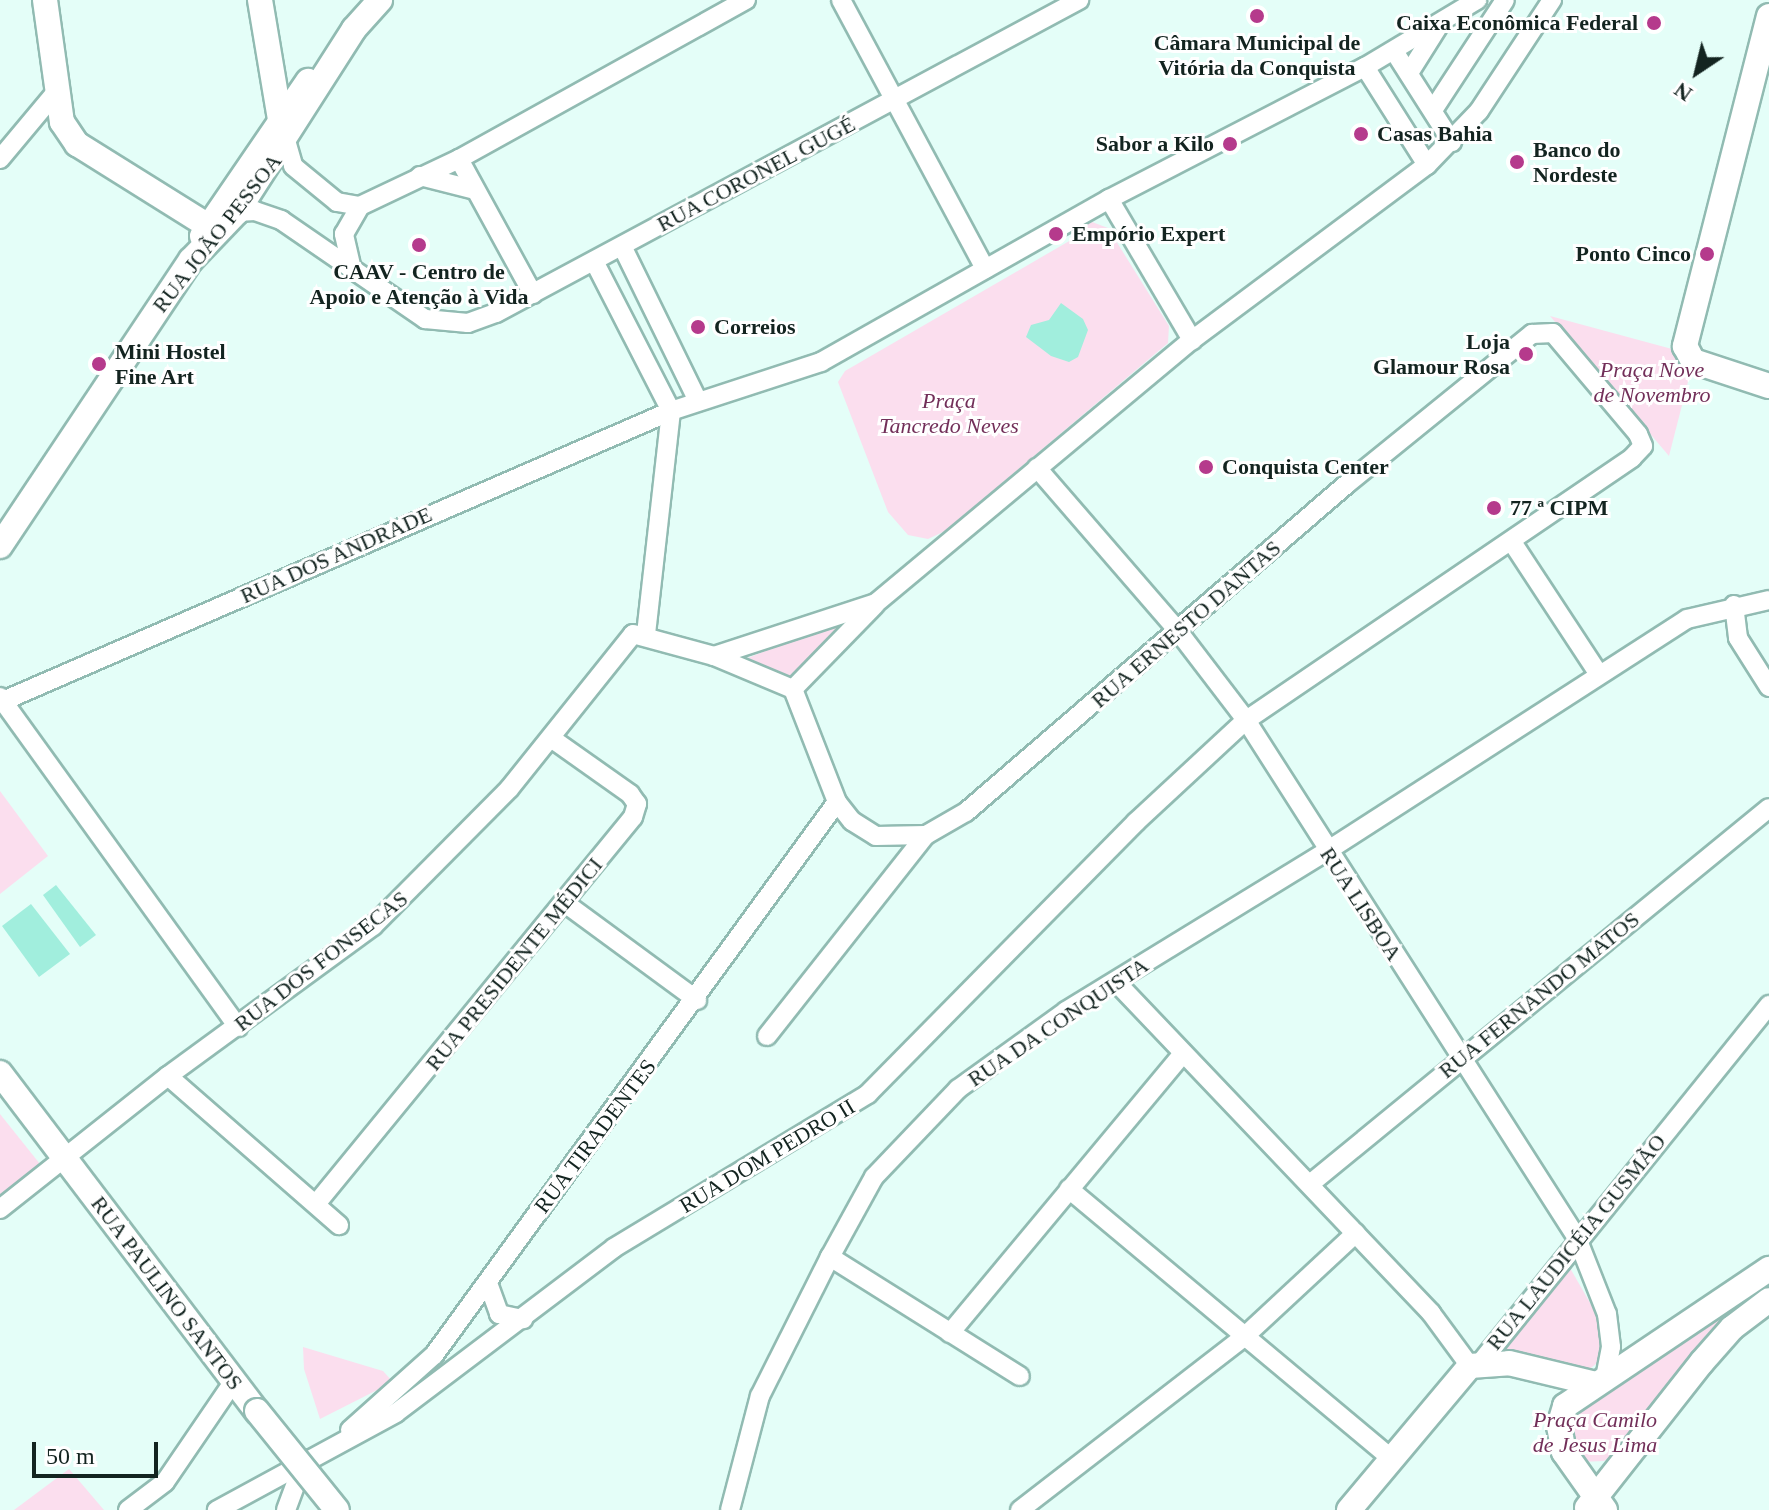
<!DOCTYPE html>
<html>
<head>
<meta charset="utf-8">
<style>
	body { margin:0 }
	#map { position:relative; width:1769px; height:1510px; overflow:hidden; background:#e4fef8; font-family:Georgia,serif }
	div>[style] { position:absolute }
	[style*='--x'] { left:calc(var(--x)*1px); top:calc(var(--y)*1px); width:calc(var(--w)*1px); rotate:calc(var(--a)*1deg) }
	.green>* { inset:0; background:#fbdeee }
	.water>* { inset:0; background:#a1eedd }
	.roads { filter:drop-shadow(2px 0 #91bbb2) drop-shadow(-2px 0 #91bbb2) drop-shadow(0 2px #91bbb2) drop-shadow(0 -2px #91bbb2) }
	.street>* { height:18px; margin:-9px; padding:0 9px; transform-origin:9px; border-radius:9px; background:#fff }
	.secondary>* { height:24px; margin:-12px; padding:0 12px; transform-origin:12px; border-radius:12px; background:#fff }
	.bridges { filter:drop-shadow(2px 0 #91bbb2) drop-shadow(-2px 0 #91bbb2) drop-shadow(0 2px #91bbb2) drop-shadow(0 -2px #91bbb2) }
	.secondary-bridge>* { height:24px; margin:-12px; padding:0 12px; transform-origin:12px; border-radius:12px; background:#fff }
	.dots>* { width:22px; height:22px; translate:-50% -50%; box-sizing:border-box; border:4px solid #fff; border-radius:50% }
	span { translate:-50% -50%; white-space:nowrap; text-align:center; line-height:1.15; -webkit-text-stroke:6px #fff; paint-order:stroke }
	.poi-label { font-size:22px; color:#132420; font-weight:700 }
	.right { translate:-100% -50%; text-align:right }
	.left { translate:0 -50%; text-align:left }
	.street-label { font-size:22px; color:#132420 }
	.park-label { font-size:22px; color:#722f59; font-style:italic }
	.north { position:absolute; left:1657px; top:32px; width:80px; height:80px; -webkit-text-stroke:6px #fff; paint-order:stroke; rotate:215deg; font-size:22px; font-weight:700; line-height:32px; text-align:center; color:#132420 }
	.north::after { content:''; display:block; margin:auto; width:28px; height:36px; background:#132420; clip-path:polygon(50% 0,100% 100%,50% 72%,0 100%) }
	.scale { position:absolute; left:32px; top:1442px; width:126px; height:36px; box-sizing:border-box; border:4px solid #132420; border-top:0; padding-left:10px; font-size:24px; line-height:28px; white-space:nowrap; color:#132420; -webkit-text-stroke:6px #fff; paint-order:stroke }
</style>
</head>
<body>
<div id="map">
	<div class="green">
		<i style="clip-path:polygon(1092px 222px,1108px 228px,1169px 326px,1168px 343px,945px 531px,928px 539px,908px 535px,888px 512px,838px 382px,845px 371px,1071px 240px,1072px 233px)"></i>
		<i style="clip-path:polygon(1550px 316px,1672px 349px,1691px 370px,1669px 456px)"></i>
		<i style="clip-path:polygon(834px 624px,838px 630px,783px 682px,740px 661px)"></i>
		<i style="clip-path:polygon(0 791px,48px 856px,0 894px)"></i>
		<i style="clip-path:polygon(0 1114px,40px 1164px,0 1196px)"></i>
		<i style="clip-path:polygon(1570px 1268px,1601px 1322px,1603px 1341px,1596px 1364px,1587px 1371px,1495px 1357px)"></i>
		<i style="clip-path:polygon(1769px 1284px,1724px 1319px,1615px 1452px,1604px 1461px,1579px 1462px,1563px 1427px,1599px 1385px,1638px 1373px)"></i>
		<i style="clip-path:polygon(303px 1347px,383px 1371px,393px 1382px,320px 1419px,304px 1369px)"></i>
		<i style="clip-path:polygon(69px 1469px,104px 1510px,14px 1510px)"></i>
	</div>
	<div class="water">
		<i style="clip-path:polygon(1061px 303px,1083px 319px,1088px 330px,1078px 357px,1069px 362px,1051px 356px,1026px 337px,1031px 325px,1049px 320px)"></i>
		<i style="clip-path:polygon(56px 885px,96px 935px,80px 947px,43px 895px)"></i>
		<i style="clip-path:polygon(31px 904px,70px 954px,39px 977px,2px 926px)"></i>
	</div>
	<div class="roads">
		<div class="street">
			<i style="--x:841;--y:0;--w:305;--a:61.8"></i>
			<i style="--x:1394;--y:51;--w:108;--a:57.5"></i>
			<i style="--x:1365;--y:67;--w:116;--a:57.7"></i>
			<i style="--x:1409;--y:73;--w:54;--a:-57.8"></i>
			<i style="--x:1433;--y:110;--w:131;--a:-56.8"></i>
			<i style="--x:283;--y:130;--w:37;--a:74"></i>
			<i style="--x:293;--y:166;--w:57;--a:39.3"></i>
			<i style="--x:337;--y:202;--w:23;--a:10"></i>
			<i style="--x:0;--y:159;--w:87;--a:-50.1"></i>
			<i style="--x:459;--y:159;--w:154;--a:61.3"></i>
			<i style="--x:420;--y:176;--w:57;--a:14.3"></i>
			<i style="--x:1109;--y:199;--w:164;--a:59.5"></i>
			<i style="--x:237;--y:212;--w:18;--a:-3"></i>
			<i style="--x:255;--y:211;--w:28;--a:19"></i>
			<i style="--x:281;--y:220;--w:175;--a:34.5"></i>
			<i style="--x:425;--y:319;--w:43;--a:5.3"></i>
			<i style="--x:468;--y:323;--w:30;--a:-20"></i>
			<i style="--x:496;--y:313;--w:662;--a:-28.23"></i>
			<i style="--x:622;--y:246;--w:173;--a:63.9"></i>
			<i style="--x:594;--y:261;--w:169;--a:62.8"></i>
			<i style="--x:351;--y:265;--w:32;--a:-103"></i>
			<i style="--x:344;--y:234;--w:32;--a:-60"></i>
			<i style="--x:360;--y:206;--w:110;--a:-25.4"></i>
			<i style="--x:459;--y:159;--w:328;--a:-29"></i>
			<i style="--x:1037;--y:468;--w:216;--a:49.1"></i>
			<i style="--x:1178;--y:631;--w:112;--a:52.6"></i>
			<i style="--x:1246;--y:720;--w:615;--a:57.42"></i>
			<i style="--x:1577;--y:1238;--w:82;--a:68.5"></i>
			<i style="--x:1607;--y:1314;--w:33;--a:83"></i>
			<i style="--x:1611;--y:1347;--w:32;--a:101"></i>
			<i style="--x:1512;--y:542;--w:157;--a:56.7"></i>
			<i style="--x:1734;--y:605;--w:33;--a:83"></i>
			<i style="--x:1738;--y:638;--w:58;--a:57.7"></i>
			<i style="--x:646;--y:634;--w:224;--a:-83.6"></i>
			<i style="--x:714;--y:656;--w:170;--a:-18.1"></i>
			<i style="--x:876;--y:603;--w:411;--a:-39.8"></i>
			<i style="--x:1192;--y:340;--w:293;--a:-36.7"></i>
			<i style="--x:1427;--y:165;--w:75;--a:-46.1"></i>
			<i style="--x:1479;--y:111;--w:133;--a:-56.7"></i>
			<i style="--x:793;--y:689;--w:117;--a:-45.7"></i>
			<i style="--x:0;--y:697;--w:407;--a:54.2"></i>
			<i style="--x:3;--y:701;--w:728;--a:-23.47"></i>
			<i style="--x:671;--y:411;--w:158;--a:-18.1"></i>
			<i style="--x:821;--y:362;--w:331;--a:-29.5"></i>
			<i style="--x:1109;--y:199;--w:288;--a:-27.3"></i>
			<i style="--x:1365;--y:67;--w:131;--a:-30.9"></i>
			<i style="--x:565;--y:903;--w:164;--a:36.3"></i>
			<i style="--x:1116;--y:982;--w:457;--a:46.4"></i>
			<i style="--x:1431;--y:1313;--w:66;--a:53.7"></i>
			<i style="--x:767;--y:1036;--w:256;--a:-51.7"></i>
			<i style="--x:168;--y:1076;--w:227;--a:41.1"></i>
			<i style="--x:1310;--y:1184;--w:593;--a:-39.32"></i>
			<i style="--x:1069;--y:1189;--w:420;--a:39.9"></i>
			<i style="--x:316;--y:1204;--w:500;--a:-50.68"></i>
			<i style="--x:633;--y:817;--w:14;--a:-73"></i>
			<i style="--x:637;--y:804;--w:12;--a:-125"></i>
			<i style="--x:630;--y:794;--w:97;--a:-144.7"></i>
			<i style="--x:0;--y:1209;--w:214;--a:-38.4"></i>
			<i style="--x:168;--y:1076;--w:254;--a:-36.2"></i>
			<i style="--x:373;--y:926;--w:193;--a:-45.2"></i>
			<i style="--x:509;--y:789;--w:198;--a:-51.3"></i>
			<i style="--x:633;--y:634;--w:84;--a:15.2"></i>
			<i style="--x:714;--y:656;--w:86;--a:22.7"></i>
			<i style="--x:793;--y:689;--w:121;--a:68.7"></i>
			<i style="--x:837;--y:802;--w:24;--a:52"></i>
			<i style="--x:852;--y:821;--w:28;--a:32"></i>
			<i style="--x:876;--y:836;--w:50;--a:-1.1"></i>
			<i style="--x:926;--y:835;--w:46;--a:-29.9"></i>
			<i style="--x:966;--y:812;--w:504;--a:-40.74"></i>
			<i style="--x:1348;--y:483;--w:237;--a:-39"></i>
			<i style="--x:1532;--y:334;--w:21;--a:-3"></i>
			<i style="--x:1553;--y:333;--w:132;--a:49.9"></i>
			<i style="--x:1638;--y:434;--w:13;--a:67"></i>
			<i style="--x:1643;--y:446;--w:16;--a:133"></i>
			<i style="--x:1632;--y:458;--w:467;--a:145.8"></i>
			<i style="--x:1246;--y:720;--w:150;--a:137.2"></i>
			<i style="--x:1136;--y:822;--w:382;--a:134.6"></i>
			<i style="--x:868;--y:1094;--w:297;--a:148.8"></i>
			<i style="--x:614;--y:1248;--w:273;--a:142.9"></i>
			<i style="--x:396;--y:1413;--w:204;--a:151.5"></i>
			<i style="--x:830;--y:1257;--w:224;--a:32.1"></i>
			<i style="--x:488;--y:1283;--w:33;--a:70"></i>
			<i style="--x:499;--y:1314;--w:25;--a:12"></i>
			<i style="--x:950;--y:1333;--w:364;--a:-50.2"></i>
			<i style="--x:1481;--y:1362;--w:459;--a:-51.1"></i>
			<i style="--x:350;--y:1430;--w:113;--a:-41.8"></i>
			<i style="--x:434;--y:1355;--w:684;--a:-53.92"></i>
			<i style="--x:128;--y:1510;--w:46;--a:-37.1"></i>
			<i style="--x:165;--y:1482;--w:122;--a:-55.7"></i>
			<i style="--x:286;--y:1510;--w:54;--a:-69.6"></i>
			<i style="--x:730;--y:1510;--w:118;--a:-75.3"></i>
			<i style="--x:760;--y:1396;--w:156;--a:-63.3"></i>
			<i style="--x:830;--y:1257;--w:91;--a:-61.2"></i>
			<i style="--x:874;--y:1177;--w:122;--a:-46.3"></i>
			<i style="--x:958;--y:1089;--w:133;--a:-35.8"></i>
			<i style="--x:1066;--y:1011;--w:306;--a:-31.5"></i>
			<i style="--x:1327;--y:851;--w:428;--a:-32.8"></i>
			<i style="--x:1687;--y:619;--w:84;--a:-13"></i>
			<i style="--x:1020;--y:1510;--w:284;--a:-37.7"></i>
			<i style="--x:1245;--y:1336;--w:151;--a:-42.9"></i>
		</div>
		<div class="secondary">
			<i style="--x:45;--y:0;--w:123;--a:82.1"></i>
			<i style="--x:62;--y:122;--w:27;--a:56"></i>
			<i style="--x:77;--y:144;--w:155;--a:32"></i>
			<i style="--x:260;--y:0;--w:121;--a:80.5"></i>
			<i style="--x:1769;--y:16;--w:341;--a:104.3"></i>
			<i style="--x:1685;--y:346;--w:17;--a:62"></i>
			<i style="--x:1693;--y:361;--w:80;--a:18.2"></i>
			<i style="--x:202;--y:236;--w:188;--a:-55.6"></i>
			<i style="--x:0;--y:546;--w:344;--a:-56.3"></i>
			<i style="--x:191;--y:260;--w:66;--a:-46.2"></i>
			<i style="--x:237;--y:212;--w:217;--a:-57.4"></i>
			<i style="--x:354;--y:29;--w:39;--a:-48"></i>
			<i style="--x:0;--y:1073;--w:425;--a:52.8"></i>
			<i style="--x:1587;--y:1508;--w:186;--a:-51.8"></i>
			<i style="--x:1702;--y:1362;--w:45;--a:-48.6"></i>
			<i style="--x:1732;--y:1328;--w:46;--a:-37.1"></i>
			<i style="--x:1349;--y:1510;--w:188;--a:-50"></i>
			<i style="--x:1470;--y:1366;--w:39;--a:-4"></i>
			<i style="--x:1509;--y:1363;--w:89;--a:13.6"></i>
			<i style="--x:1605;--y:1510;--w:71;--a:-125.3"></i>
			<i style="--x:1564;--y:1452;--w:26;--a:-101"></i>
			<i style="--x:1559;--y:1426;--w:21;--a:-73"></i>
			<i style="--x:1565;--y:1406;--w:246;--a:-33.9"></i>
		</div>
	</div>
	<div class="bridges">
		<div class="secondary-bridge">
			<i style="--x:257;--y:1411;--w:127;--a:51.1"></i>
		</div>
	</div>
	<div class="dots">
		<i style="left:1257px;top:16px;background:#b53a8c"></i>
		<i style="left:1654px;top:23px;background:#b53a8c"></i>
		<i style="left:1361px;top:134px;background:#b53a8c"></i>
		<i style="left:1230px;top:144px;background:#b53a8c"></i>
		<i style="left:1517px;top:162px;background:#b53a8c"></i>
		<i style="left:1056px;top:234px;background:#b53a8c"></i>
		<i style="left:419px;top:245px;background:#b53a8c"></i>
		<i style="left:1707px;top:254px;background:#b53a8c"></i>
		<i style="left:698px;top:327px;background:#b53a8c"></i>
		<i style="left:1526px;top:354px;background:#b53a8c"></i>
		<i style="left:99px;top:364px;background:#b53a8c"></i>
		<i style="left:1206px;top:467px;background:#b53a8c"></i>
		<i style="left:1494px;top:508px;background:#b53a8c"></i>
	</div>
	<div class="poi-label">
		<span class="right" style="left:1638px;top:23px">Caixa Econômica Federal</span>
		<span style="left:1257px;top:55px">Câmara Municipal de<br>Vitória da Conquista</span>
		<span class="left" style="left:1377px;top:134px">Casas Bahia</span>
		<span class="right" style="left:1214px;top:144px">Sabor a Kilo</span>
		<span class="left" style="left:1533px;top:162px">Banco do<br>Nordeste</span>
		<span class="left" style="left:1072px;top:234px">Empório Expert</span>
		<span class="right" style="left:1691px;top:254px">Ponto Cinco</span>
		<span style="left:419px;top:284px">CAAV - Centro de<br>Apoio e Atenção à Vida</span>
		<span class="left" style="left:714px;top:327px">Correios</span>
		<span class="right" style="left:1510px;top:354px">Loja<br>Glamour Rosa</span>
		<span class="left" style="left:115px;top:364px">Mini Hostel<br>Fine Art</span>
		<span class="left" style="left:1222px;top:467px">Conquista Center</span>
		<span class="left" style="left:1510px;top:508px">77 ª CIPM</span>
	</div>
	<div class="street-label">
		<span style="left:756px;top:174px;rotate:-28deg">RUA CORONEL GUGÉ</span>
		<span style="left:217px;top:233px;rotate:-52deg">RUA JOÃO PESSOA</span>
		<span style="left:336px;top:555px;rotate:-24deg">RUA DOS ANDRADE</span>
		<span style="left:1186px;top:624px;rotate:-41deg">RUA ERNESTO DANTAS</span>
		<span style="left:1361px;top:904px;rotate:57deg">RUA LISBOA</span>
		<span style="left:321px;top:961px;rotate:-38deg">RUA DOS FONSECAS</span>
		<span style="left:514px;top:964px;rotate:-51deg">RUA PRESIDENTE MÉDICI</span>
		<span style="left:1539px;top:995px;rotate:-39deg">RUA FERNANDO MATOS</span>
		<span style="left:1058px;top:1022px;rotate:-34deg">RUA DA CONQUISTA</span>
		<span style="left:595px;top:1136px;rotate:-53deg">RUA TIRADENTES</span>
		<span style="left:767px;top:1156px;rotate:-31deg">RUA DOM PEDRO II</span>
		<span style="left:1576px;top:1242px;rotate:-51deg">RUA LAUDICÉIA GUSMÃO</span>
		<span style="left:167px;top:1293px;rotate:53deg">RUA PAULINO SANTOS</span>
	</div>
	<div class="park-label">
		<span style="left:1652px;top:382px">Praça Nove<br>de Novembro</span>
		<span style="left:949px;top:413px">Praça<br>Tancredo Neves</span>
		<span style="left:1595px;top:1432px">Praça Camilo<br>de Jesus Lima</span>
	</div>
	<div class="north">N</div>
	<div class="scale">50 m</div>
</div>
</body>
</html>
